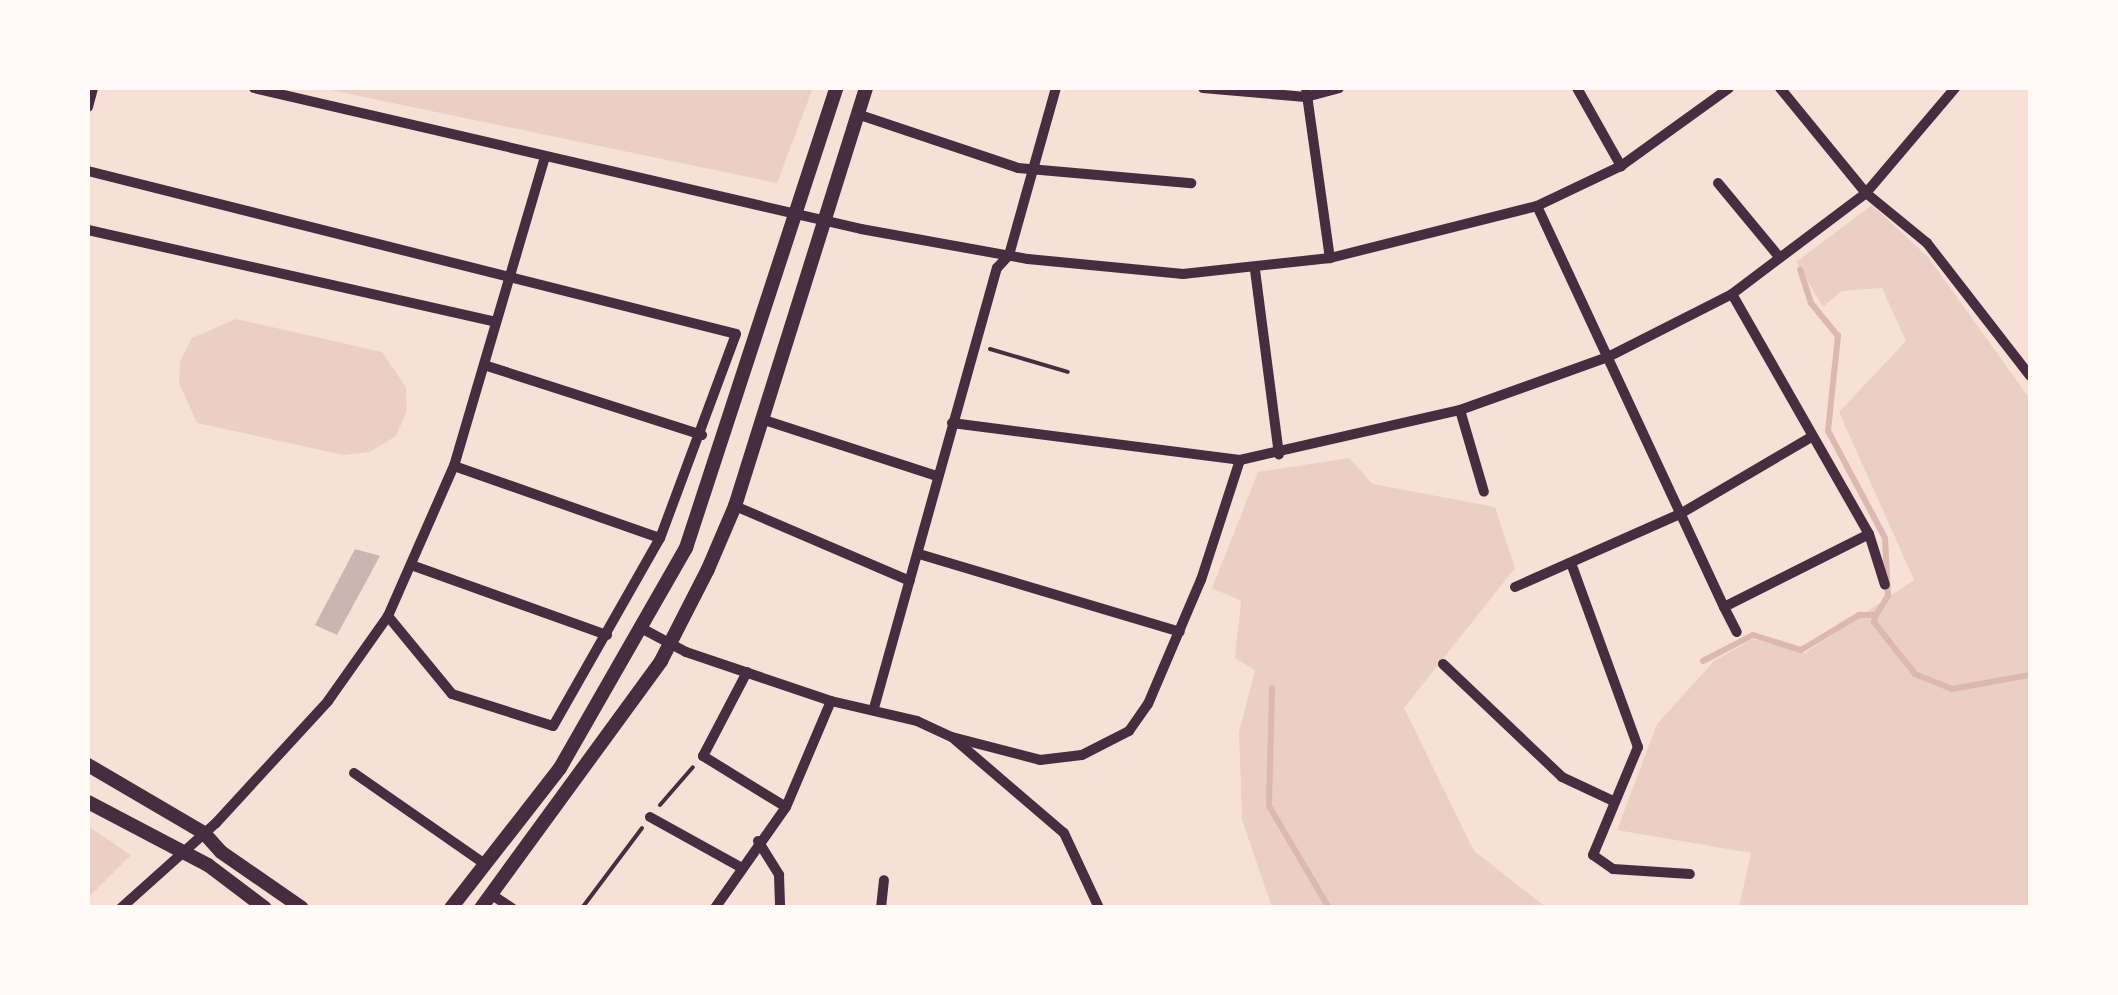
<!DOCTYPE html>
<html>
<head>
<meta charset="utf-8">
<style>
	body { margin:0 }
	#map { position:relative; width:2118px; height:995px; overflow:hidden; background:#f7e1d7; font-family:Arial,sans-serif }
	div>[style] { position:absolute }
	[style*='--x'] { left:calc(var(--x)*1px); top:calc(var(--y)*1px); width:calc(var(--w)*1px); rotate:calc(var(--a)*1deg) }
	.green>* { inset:0; background:#ebcfc5 }
	.stream>* { height:6px; margin:-3px; padding:0 3px; transform-origin:3px; border-radius:3px; background:#dcb8b0 }
	.building>* { inset:0; background:#ccb4b1 }
	.path>* { height:4px; margin:-2px; padding:0 2px; transform-origin:2px; border-radius:2px; background:#4a2c40 }
	.minor>* { height:10px; margin:-5px; padding:0 5px; transform-origin:5px; border-radius:5px; background:#4a2c40 }
	.tertiary>* { height:14px; margin:-7px; padding:0 7px; transform-origin:7px; border-radius:7px; background:#4a2c40 }
	span { translate:-50% -50%; white-space:nowrap; text-align:center; line-height:1.15; -webkit-text-stroke:10px #fffaf5; paint-order:stroke }
	.frame { position:absolute; inset:0; border:90px solid #fffaf5; pointer-events:none }
</style>
</head>
<body>
<div id="map">
	<div class="green">
		<i style="clip-path:polygon(321px 88px,813px 88px,777px 183px)"></i>
		<i style="clip-path:polygon(1872px 205px,1928px 257px,2030px 399px,2030px 907px,1739px 907px,1751px 853px,1617px 830px,1657px 724px,1714px 661px,1753px 639px,1805px 653px,1914px 580px,1839px 412px,1906px 341px,1882px 288px,1842px 291px,1823px 307px,1796px 262px)"></i>
		<i style="clip-path:polygon(236px 319px,382px 352px,406px 387px,407px 411px,396px 436px,370px 452px,344px 455px,197px 423px,179px 383px,180px 362px,192px 338px)"></i>
		<i style="clip-path:polygon(1349px 458px,1373px 484px,1495px 507px,1515px 568px,1404px 708px,1474px 851px,1546px 907px,1272px 907px,1242px 820px,1239px 732px,1255px 670px,1235px 658px,1241px 601px,1212px 588px,1258px 472px)"></i>
		<i style="clip-path:polygon(88px 826px,131px 855px,88px 898px)"></i>
	</div>
	<div class="stream">
		<i style="--x:1876;--y:615;--w:7;--a:106"></i>
		<i style="--x:1874;--y:622;--w:66;--a:51.7"></i>
		<i style="--x:1915;--y:674;--w:40;--a:22"></i>
		<i style="--x:1952;--y:689;--w:79;--a:-10.2"></i>
		<i style="--x:1703;--y:661;--w:56;--a:-27.5"></i>
		<i style="--x:1753;--y:635;--w:50;--a:17.4"></i>
		<i style="--x:1801;--y:650;--w:68;--a:-31.1"></i>
		<i style="--x:1859;--y:615;--w:17;--a:0"></i>
		<i style="--x:1876;--y:615;--w:22;--a:-58"></i>
		<i style="--x:1888;--y:596;--w:58;--a:-93"></i>
		<i style="--x:1885;--y:538;--w:121;--a:-118"></i>
		<i style="--x:1828;--y:431;--w:96;--a:-84"></i>
		<i style="--x:1838;--y:336;--w:43;--a:-129.3"></i>
		<i style="--x:1811;--y:303;--w:35;--a:-108"></i>
		<i style="--x:1272;--y:688;--w:118;--a:91.5"></i>
		<i style="--x:1269;--y:806;--w:118;--a:59.5"></i>
	</div>
	<div class="building">
		<i style="clip-path:polygon(355px 549px,380px 556px,337px 635px,315px 625px)"></i>
	</div>
	<div class="path">
		<i style="--x:990;--y:349;--w:81;--a:16.4"></i>
		<i style="--x:660;--y:805;--w:50;--a:-49"></i>
		<i style="--x:582;--y:908;--w:100;--a:-53.1"></i>
	</div>
	<div class="minor">
		<i style="--x:254;--y:88;--w:623;--a:13.08"></i>
		<i style="--x:861;--y:229;--w:170;--a:10.2"></i>
		<i style="--x:1028;--y:259;--w:156;--a:5.5"></i>
		<i style="--x:1183;--y:274;--w:148;--a:-6.2"></i>
		<i style="--x:1330;--y:258;--w:213;--a:-14.1"></i>
		<i style="--x:1537;--y:206;--w:93;--a:-25.5"></i>
		<i style="--x:1621;--y:166;--w:133;--a:-35.8"></i>
		<i style="--x:1203;--y:88;--w:103;--a:5"></i>
		<i style="--x:1306;--y:97;--w:34;--a:-15"></i>
		<i style="--x:1306;--y:88;--w:172;--a:82"></i>
		<i style="--x:1577;--y:88;--w:90;--a:60.6"></i>
		<i style="--x:1780;--y:88;--w:136;--a:50.7"></i>
		<i style="--x:1866;--y:193;--w:79;--a:39.3"></i>
		<i style="--x:1927;--y:243;--w:168;--a:52.2"></i>
		<i style="--x:88;--y:107;--w:20;--a:-75"></i>
		<i style="--x:857;--y:114;--w:170;--a:18.5"></i>
		<i style="--x:1018;--y:168;--w:174;--a:5"></i>
		<i style="--x:88;--y:171;--w:668;--a:14.12"></i>
		<i style="--x:736;--y:334;--w:218;--a:110.4"></i>
		<i style="--x:660;--y:538;--w:216;--a:119.6"></i>
		<i style="--x:553;--y:726;--w:106;--a:-162.4"></i>
		<i style="--x:452;--y:694;--w:101;--a:-129.4"></i>
		<i style="--x:1718;--y:183;--w:97;--a:50.4"></i>
		<i style="--x:1537;--y:206;--w:442;--a:65"></i>
		<i style="--x:1724;--y:607;--w:162;--a:-26.7"></i>
		<i style="--x:88;--y:230;--w:417;--a:12.7"></i>
		<i style="--x:1255;--y:270;--w:186;--a:82.6"></i>
		<i style="--x:1732;--y:294;--w:276;--a:60.3"></i>
		<i style="--x:1869;--y:534;--w:53;--a:72.6"></i>
		<i style="--x:484;--y:365;--w:229;--a:17.8"></i>
		<i style="--x:1460;--y:410;--w:85;--a:73.7"></i>
		<i style="--x:761;--y:419;--w:184;--a:18"></i>
		<i style="--x:952;--y:423;--w:290;--a:7.3"></i>
		<i style="--x:1240;--y:460;--w:226;--a:-12.8"></i>
		<i style="--x:1460;--y:410;--w:157;--a:-19.7"></i>
		<i style="--x:1608;--y:357;--w:139;--a:-26.9"></i>
		<i style="--x:1732;--y:294;--w:168;--a:-37"></i>
		<i style="--x:1866;--y:193;--w:138;--a:-49.7"></i>
		<i style="--x:454;--y:466;--w:218;--a:19.3"></i>
		<i style="--x:735;--y:506;--w:190;--a:23.2"></i>
		<i style="--x:919;--y:554;--w:272;--a:16.6"></i>
		<i style="--x:1571;--y:563;--w:196;--a:70"></i>
		<i style="--x:1638;--y:747;--w:117;--a:112.6"></i>
		<i style="--x:1593;--y:855;--w:24;--a:35"></i>
		<i style="--x:1613;--y:869;--w:77;--a:3.7"></i>
		<i style="--x:414;--y:566;--w:205;--a:19.7"></i>
		<i style="--x:1515;--y:587;--w:180;--a:-23.9"></i>
		<i style="--x:1680;--y:514;--w:152;--a:-30.4"></i>
		<i style="--x:1724;--y:607;--w:28;--a:63"></i>
		<i style="--x:643;--y:629;--w:49;--a:28.1"></i>
		<i style="--x:686;--y:652;--w:153;--a:18.7"></i>
		<i style="--x:831;--y:701;--w:88;--a:13.1"></i>
		<i style="--x:917;--y:721;--w:38;--a:25"></i>
		<i style="--x:952;--y:737;--w:91;--a:14.6"></i>
		<i style="--x:1040;--y:760;--w:42;--a:-6.8"></i>
		<i style="--x:1082;--y:755;--w:53;--a:-27.1"></i>
		<i style="--x:1129;--y:731;--w:33;--a:-55"></i>
		<i style="--x:1148;--y:704;--w:135;--a:-66.9"></i>
		<i style="--x:1201;--y:580;--w:126;--a:-72"></i>
		<i style="--x:1443;--y:664;--w:164;--a:43.5"></i>
		<i style="--x:1562;--y:777;--w:56;--a:25.2"></i>
		<i style="--x:747;--y:672;--w:95;--a:117.6"></i>
		<i style="--x:703;--y:756;--w:97;--a:31.6"></i>
		<i style="--x:874;--y:708;--w:457;--a:-74.4"></i>
		<i style="--x:997;--y:268;--w:18;--a:-47"></i>
		<i style="--x:1009;--y:255;--w:173;--a:-74.3"></i>
		<i style="--x:953;--y:738;--w:146;--a:40.6"></i>
		<i style="--x:1064;--y:833;--w:83;--a:65"></i>
		<i style="--x:354;--y:773;--w:160;--a:34.8"></i>
		<i style="--x:650;--y:817;--w:105;--a:29"></i>
		<i style="--x:758;--y:841;--w:40;--a:58"></i>
		<i style="--x:779;--y:875;--w:33;--a:88"></i>
		<i style="--x:492;--y:895;--w:24;--a:33"></i>
		<i style="--x:121;--y:908;--w:127;--a:-41.8"></i>
		<i style="--x:216;--y:823;--w:166;--a:-47.4"></i>
		<i style="--x:328;--y:701;--w:104;--a:-54.8"></i>
		<i style="--x:388;--y:616;--w:164;--a:-66.3"></i>
		<i style="--x:454;--y:466;--w:323;--a:-73.6"></i>
		<i style="--x:715;--y:908;--w:123;--a:-54.9"></i>
		<i style="--x:786;--y:807;--w:115;--a:-67"></i>
		<i style="--x:881;--y:908;--w:28;--a:-84"></i>
	</div>
	<div class="tertiary">
		<i style="--x:88;--y:765;--w:134;--a:30.4"></i>
		<i style="--x:204;--y:833;--w:25;--a:48"></i>
		<i style="--x:221;--y:852;--w:98;--a:34.7"></i>
		<i style="--x:88;--y:802;--w:136;--a:27.7"></i>
		<i style="--x:208;--y:865;--w:71;--a:37"></i>
		<i style="--x:451;--y:908;--w:177;--a:-52.1"></i>
		<i style="--x:560;--y:768;--w:254;--a:-60.2"></i>
		<i style="--x:686;--y:548;--w:484;--a:-71.9"></i>
		<i style="--x:481;--y:908;--w:306;--a:-53.9"></i>
		<i style="--x:661;--y:661;--w:103;--a:-62.9"></i>
		<i style="--x:708;--y:569;--w:69;--a:-66.8"></i>
		<i style="--x:735;--y:506;--w:438;--a:-72.6"></i>
	</div>
	<div class="frame"></div>
</div>
</body>
</html>
